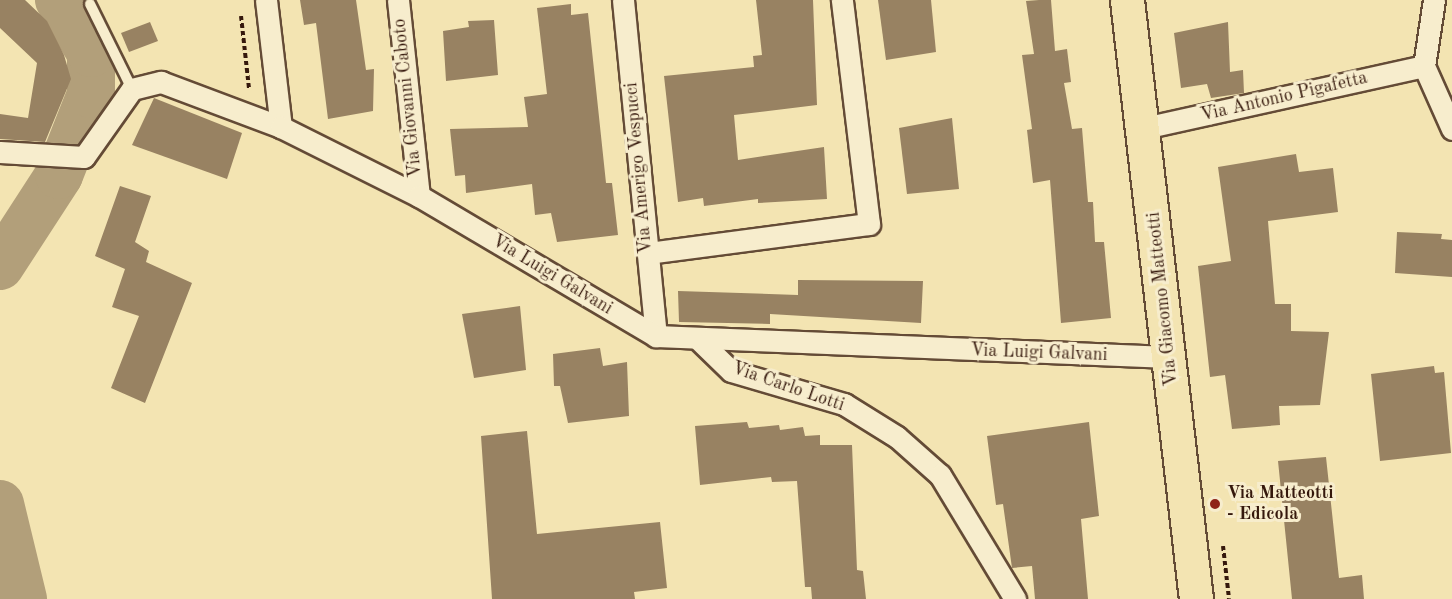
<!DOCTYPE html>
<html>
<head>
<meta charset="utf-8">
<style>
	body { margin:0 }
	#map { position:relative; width:1452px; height:599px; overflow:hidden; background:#f3e4b2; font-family:"Old Standard TT",serif }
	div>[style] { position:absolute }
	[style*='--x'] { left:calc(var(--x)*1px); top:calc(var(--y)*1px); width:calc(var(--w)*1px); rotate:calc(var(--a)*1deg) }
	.river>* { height:48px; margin:-24px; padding:0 24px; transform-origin:24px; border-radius:24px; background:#b29f7a }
	.building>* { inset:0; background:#988262 }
	.path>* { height:4px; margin-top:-2px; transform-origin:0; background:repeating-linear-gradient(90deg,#35180c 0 4.5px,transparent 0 7.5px) }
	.roads { filter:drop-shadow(2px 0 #644b36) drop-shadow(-2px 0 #644b36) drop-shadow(0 2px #644b36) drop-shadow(0 -2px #644b36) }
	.lane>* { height:10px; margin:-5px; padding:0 5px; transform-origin:5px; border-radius:5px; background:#f7edcd }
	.street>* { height:21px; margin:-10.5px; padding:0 10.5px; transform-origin:10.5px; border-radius:10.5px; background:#f7edcd }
	.primary>* { height:33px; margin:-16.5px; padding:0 16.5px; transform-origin:16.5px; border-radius:16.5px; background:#f3e4b2 }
	.dots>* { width:16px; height:16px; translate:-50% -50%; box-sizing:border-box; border:3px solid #f7edcd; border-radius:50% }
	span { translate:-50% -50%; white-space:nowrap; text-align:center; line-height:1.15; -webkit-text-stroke:6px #f7edcd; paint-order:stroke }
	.street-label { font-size:18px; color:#35180c }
	.poi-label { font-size:18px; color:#35180c; font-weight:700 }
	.left { translate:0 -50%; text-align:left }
</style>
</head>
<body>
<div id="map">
	<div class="river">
		<i style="--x:0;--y:266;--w:108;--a:-57"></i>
		<i style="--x:59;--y:175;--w:87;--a:-68.4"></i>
		<i style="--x:91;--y:94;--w:41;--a:-90"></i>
		<i style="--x:91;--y:53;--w:62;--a:-121.1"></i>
		<i style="--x:0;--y:504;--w:98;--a:76.4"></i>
	</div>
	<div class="building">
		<i style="clip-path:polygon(0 0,25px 0,47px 21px,64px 55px,71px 79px,45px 142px,0 139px,0 114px,28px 118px,37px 63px,0 28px)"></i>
		<i style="clip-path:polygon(300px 0,356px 0,366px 70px,374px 69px,373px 111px,328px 119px,316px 23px,304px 25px)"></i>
		<i style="clip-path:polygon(756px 0,813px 0,817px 105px,734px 115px,738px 160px,824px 147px,827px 199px,758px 203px,758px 199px,704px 206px,703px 198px,678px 202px,664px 76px,754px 67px,753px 56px,762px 55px)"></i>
		<i style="clip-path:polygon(878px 0,931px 0,936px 52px,886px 60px)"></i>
		<i style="clip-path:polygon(1039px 0,1051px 0,1055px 51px,1067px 49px,1071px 82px,1064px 83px,1072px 129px,1082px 128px,1088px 202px,1093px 202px,1095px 242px,1104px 242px,1111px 318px,1061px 323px,1050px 180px,1033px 183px,1027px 130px,1032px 129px,1022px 55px,1034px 54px,1026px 1px)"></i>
		<i style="clip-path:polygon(571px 4px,571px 15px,588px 13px,606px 183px,612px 183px,618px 235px,557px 242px,551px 213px,535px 215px,532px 184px,466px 193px,465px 175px,455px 176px,450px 129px,528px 127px,524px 97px,547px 94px,537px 8px)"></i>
		<i style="clip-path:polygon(494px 20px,498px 75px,446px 81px,443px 31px,469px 27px,468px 21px)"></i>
		<i style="clip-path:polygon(150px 22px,158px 41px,129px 52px,121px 33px)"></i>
		<i style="clip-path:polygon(1228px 22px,1230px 72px,1243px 70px,1244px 93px,1211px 98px,1207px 84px,1181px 88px,1174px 33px)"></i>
		<i style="clip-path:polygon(154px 98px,242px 133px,227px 179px,132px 145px)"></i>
		<i style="clip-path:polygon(952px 118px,959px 189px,907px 194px,899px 128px)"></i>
		<i style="clip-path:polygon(1296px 154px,1299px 172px,1333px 168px,1338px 212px,1268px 221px,1275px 304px,1291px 304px,1291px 331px,1329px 332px,1320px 405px,1279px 406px,1280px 425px,1232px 429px,1225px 375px,1210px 377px,1198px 266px,1231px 261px,1218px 167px)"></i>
		<i style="clip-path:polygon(120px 186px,151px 196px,135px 242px,149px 251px,146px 262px,192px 283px,145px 403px,111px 388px,139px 316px,112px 307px,125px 269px,95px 256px)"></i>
		<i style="clip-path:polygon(1397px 232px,1442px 234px,1441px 239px,1452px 240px,1452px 277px,1395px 273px)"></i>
		<i style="clip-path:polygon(798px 280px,923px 281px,921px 323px,770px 314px,770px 324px,679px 322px,678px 291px,798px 295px)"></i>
		<i style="clip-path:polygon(520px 306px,526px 370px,474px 378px,462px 314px)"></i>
		<i style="clip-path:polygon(600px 348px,603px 366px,627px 362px,629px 416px,568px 423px,560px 386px,554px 386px,553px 354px)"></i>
		<i style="clip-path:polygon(1434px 366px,1435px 373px,1444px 372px,1451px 453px,1380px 461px,1371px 374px)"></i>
		<i style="clip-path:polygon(747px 422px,749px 428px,779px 425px,780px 430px,803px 427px,805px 436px,820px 435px,820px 445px,852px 445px,857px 570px,863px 571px,866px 599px,812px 599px,811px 587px,805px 587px,797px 481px,772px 482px,771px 477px,700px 485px,695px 426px)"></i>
		<i style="clip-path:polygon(1089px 422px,1099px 516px,1081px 519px,1088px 599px,1035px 599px,1032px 566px,1012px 568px,1003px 504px,996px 505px,987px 436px)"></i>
		<i style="clip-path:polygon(527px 431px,537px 534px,660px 522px,667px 588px,634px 592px,635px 599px,492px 599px,481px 436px)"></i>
		<i style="clip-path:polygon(1326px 457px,1339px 578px,1362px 575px,1364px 599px,1292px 599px,1278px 461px)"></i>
	</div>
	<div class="path">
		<i style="--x:241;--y:16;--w:73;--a:83.7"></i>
		<i style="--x:1223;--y:546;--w:53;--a:83.5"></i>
	</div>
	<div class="roads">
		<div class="lane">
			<i style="--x:90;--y:4;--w:95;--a:63.7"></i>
		</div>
		<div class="street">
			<i style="--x:266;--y:0;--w:128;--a:83.3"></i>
			<i style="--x:398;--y:0;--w:197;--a:83.9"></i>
			<i style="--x:623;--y:0;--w:338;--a:84.4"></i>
			<i style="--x:1424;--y:66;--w:67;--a:-81.4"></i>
			<i style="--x:1144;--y:128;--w:287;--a:-12.5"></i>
			<i style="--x:1424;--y:66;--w:69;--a:66"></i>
			<i style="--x:0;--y:152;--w:84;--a:3.4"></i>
			<i style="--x:84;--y:157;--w:83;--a:-54.8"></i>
			<i style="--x:132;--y:89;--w:30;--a:-14"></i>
			<i style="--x:161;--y:82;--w:128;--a:20.6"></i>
			<i style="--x:281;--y:127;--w:154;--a:26.6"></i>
			<i style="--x:419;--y:196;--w:275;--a:30.6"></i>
			<i style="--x:656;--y:336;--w:513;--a:2.34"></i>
			<i style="--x:648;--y:253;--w:223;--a:-7.5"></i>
			<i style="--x:869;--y:224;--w:226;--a:-96.9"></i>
			<i style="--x:697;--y:338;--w:47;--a:44.1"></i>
			<i style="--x:731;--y:371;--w:118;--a:16.3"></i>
			<i style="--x:844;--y:404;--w:62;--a:31.9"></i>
			<i style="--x:897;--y:437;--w:57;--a:41.5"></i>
			<i style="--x:940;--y:475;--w:145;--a:58.8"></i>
		</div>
		<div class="primary">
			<i style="--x:1127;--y:0;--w:603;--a:83.43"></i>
		</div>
	</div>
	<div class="dots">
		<i style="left:1215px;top:504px;background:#8f2418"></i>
	</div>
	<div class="street-label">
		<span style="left:1284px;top:97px;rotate:-13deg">Via Antonio Pigafetta</span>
		<span style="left:408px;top:98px;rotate:-96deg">Via Giovanni Caboto</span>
		<span style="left:639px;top:168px;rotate:-95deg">Via Amerigo Vespucci</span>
		<span style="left:552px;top:275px;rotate:31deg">Via Luigi Galvani</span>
		<span style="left:1163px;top:299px;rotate:-96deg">Via Giacomo Matteotti</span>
		<span style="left:1039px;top:353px;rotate:2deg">Via Luigi Galvani</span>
		<span style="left:788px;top:387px;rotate:19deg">Via Carlo Lotti</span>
	</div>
	<div class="poi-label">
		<span class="left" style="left:1227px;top:504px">Via Matteotti<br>- Edicola</span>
	</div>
</div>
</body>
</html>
